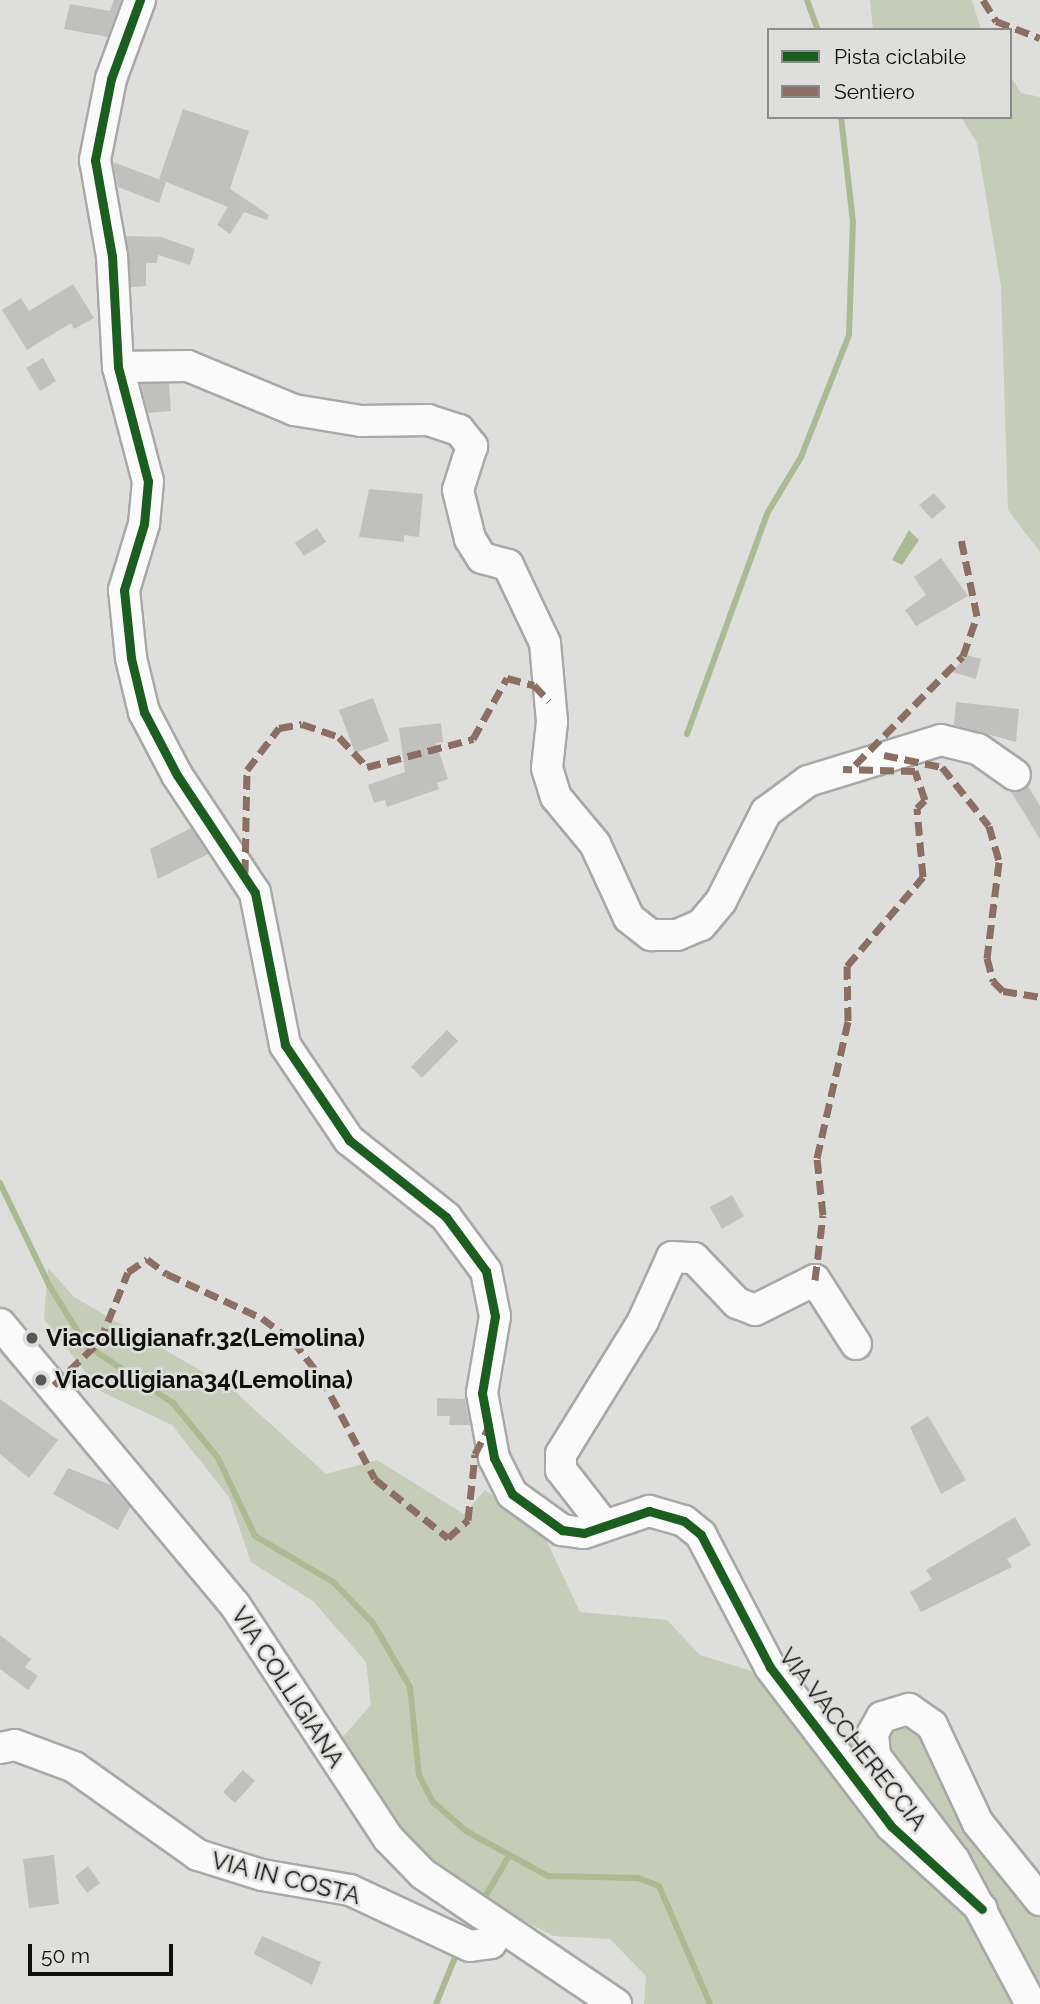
<!DOCTYPE html>
<html>
<head>
<meta charset="utf-8">
<style>
	body { margin:0 }
	#map { position:relative; width:1040px; height:2004px; overflow:hidden; background:#dededd; font-family:Raleway,sans-serif }
	div>[style] { position:absolute }
	[style*='--x'] { left:calc(var(--x)*1px); top:calc(var(--y)*1px); width:calc(var(--w)*1px); rotate:calc(var(--a)*1deg) }
	.green>* { inset:0; background:#c5ccb8 }
	.water>* { inset:0; background:#acba92 }
	.stream>* { height:6px; margin:-3px; padding:0 3px; transform-origin:3px; border-radius:3px; background:#acba92 }
	.building>* { inset:0; background:#c0c1bf }
	.roads { filter:drop-shadow(2px 0 #a8a8a7) drop-shadow(-2px 0 #a8a8a7) drop-shadow(0 2px #a8a8a7) drop-shadow(0 -2px #a8a8a7) }
	.minor>* { height:30px; margin:-15px; padding:0 15px; transform-origin:15px; border-radius:15px; background:#fafafa }
	.quiet>* { height:7px; margin-top:-3.5px; transform-origin:0; background:repeating-linear-gradient(90deg,#8d6e63 0 14px,transparent 0 21px) }
	.cycleway>* { height:9px; margin:-4.5px; padding:0 4.5px; transform-origin:4.5px; border-radius:4.5px; background:#1b5e20 }
	.dots>* { width:19px; height:19px; translate:-50% -50%; box-sizing:border-box; border:4px solid #dedfdc; border-radius:50% }
	span { translate:-50% -50%; white-space:nowrap; text-align:center; line-height:1.15; -webkit-text-stroke:5px #dedfdc; paint-order:stroke }
	.poi-label { font-size:24px; color:#0f0f0e; font-weight:700 }
	.left { translate:0 -50%; text-align:left }
	.street-label { font-size:24px; color:#0f0f0e }
	.legend { position:absolute; left:767px; top:28px; width:245px; height:91px; box-sizing:border-box; background:#dedfdc; border:2px solid #8b8c8a; margin:0; padding:9px 12px; list-style:none; font-size:21px; color:#0f0f0e }
	.legend li { display:flex; align-items:center; gap:14px; height:35px }
	.legend b { width:35px; border:2px solid #8b8c8a }
	.scale { position:absolute; left:28px; top:1944px; width:145px; height:32px; box-sizing:border-box; border:4px solid #0f0f0e; border-top:0; padding-left:9px; font-size:21px; line-height:24px; white-space:nowrap; color:#0f0f0e; -webkit-text-stroke:5px #dedfdc; paint-order:stroke }
</style>
</head>
<body>
<div id="map">
	<div class="green">
		<i style="clip-path:polygon(870px 0,972px 0,981px 30px,873px 30px)"></i>
		<i style="clip-path:polygon(1010px 76px,1021px 93px,1040px 97px,1040px 552px,1008px 510px,1001px 287px,977px 143px,961px 117px,1010px 117px)"></i>
		<i style="clip-path:polygon(48px 1268px,74px 1297px,232px 1389px,326px 1474px,377px 1460px,464px 1514px,485px 1490px,542px 1531px,580px 1612px,667px 1620px,700px 1655px,758px 1673px,828px 1755px,864px 1730px,910px 1719px,1040px 1911px,1040px 2004px,644px 2004px,646px 1976px,610px 1939px,554px 1936px,492px 1905px,400px 1833px,341px 1739px,371px 1705px,366px 1662px,313px 1601px,251px 1562px,229px 1497px,172px 1425px,100px 1391px,44px 1319px)"></i>
	</div>
	<div class="water">
		<i style="clip-path:polygon(909px 530px,919px 540px,902px 565px,892px 560px)"></i>
	</div>
	<div class="stream">
		<i style="--x:807;--y:0;--w:32;--a:70"></i>
		<i style="--x:687;--y:734;--w:236;--a:-70"></i>
		<i style="--x:768;--y:512;--w:64;--a:-59"></i>
		<i style="--x:801;--y:457;--w:131;--a:-68.5"></i>
		<i style="--x:849;--y:335;--w:113;--a:-88"></i>
		<i style="--x:853;--y:222;--w:106;--a:-96.5"></i>
		<i style="--x:0;--y:1183;--w:113;--a:64.3"></i>
		<i style="--x:49;--y:1285;--w:70;--a:58.3"></i>
		<i style="--x:86;--y:1345;--w:105;--a:33.7"></i>
		<i style="--x:173;--y:1403;--w:71;--a:50.7"></i>
		<i style="--x:218;--y:1458;--w:86;--a:64.6"></i>
		<i style="--x:255;--y:1536;--w:91;--a:30.5"></i>
		<i style="--x:333;--y:1582;--w:57;--a:45.7"></i>
		<i style="--x:373;--y:1623;--w:74;--a:60"></i>
		<i style="--x:410;--y:1687;--w:88;--a:84.2"></i>
		<i style="--x:419;--y:1775;--w:30;--a:63"></i>
		<i style="--x:433;--y:1802;--w:44;--a:41.3"></i>
		<i style="--x:466;--y:1831;--w:94;--a:28.8"></i>
		<i style="--x:548;--y:1876;--w:90;--a:1.3"></i>
		<i style="--x:638;--y:1878;--w:22;--a:21"></i>
		<i style="--x:659;--y:1886;--w:129;--a:66.6"></i>
		<i style="--x:482;--y:1902;--w:53;--a:-59.6"></i>
		<i style="--x:436;--y:2004;--w:58;--a:-67.8"></i>
	</div>
	<div class="building">
		<i style="clip-path:polygon(114px 0,121px 0,108px 37px,64px 29px,70px 4px,110px 11px)"></i>
		<i style="clip-path:polygon(183px 109px,249px 131px,230px 189px,269px 215px,267px 220px,244px 212px,230px 234px,217px 225px,228px 207px,159px 179px)"></i>
		<i style="clip-path:polygon(113px 162px,166px 182px,159px 203px,118px 187px)"></i>
		<i style="clip-path:polygon(126px 236px,161px 237px,195px 249px,190px 265px,158px 255px,157px 263px,146px 263px,146px 286px,131px 287px)"></i>
		<i style="clip-path:polygon(73px 284px,94px 318px,74px 329px,71px 323px,27px 350px,2px 310px,21px 298px,29px 311px)"></i>
		<i style="clip-path:polygon(43px 358px,56px 381px,40px 391px,26px 368px)"></i>
		<i style="clip-path:polygon(141px 384px,169px 384px,171px 411px,148px 413px)"></i>
		<i style="clip-path:polygon(369px 489px,423px 494px,419px 537px,404px 535px,404px 542px,359px 537px)"></i>
		<i style="clip-path:polygon(934px 493px,946px 507px,932px 519px,919px 505px)"></i>
		<i style="clip-path:polygon(317px 528px,326px 542px,304px 556px,295px 543px)"></i>
		<i style="clip-path:polygon(941px 558px,968px 596px,916px 626px,905px 610px,926px 595px,914px 577px)"></i>
		<i style="clip-path:polygon(967px 655px,981px 659px,976px 679px,952px 672px)"></i>
		<i style="clip-path:polygon(373px 698px,389px 741px,355px 753px,339px 710px)"></i>
		<i style="clip-path:polygon(956px 702px,1019px 709px,1016px 742px,954px 725px)"></i>
		<i style="clip-path:polygon(441px 723px,443px 742px,436px 743px,448px 779px,437px 783px,439px 789px,387px 807px,385px 800px,374px 803px,368px 785px,405px 772px,399px 728px)"></i>
		<i style="clip-path:polygon(1028px 786px,1040px 806px,1040px 839px,1011px 792px)"></i>
		<i style="clip-path:polygon(191px 828px,208px 854px,158px 879px,150px 849px)"></i>
		<i style="clip-path:polygon(447px 1030px,458px 1041px,422px 1078px,411px 1067px)"></i>
		<i style="clip-path:polygon(732px 1195px,744px 1216px,722px 1229px,710px 1207px)"></i>
		<i style="clip-path:polygon(437px 1398px,465px 1399px,470px 1425px,449px 1425px,450px 1416px,437px 1416px)"></i>
		<i style="clip-path:polygon(0 1399px,58px 1440px,29px 1478px,0 1454px)"></i>
		<i style="clip-path:polygon(928px 1416px,966px 1480px,941px 1494px,910px 1427px)"></i>
		<i style="clip-path:polygon(68px 1468px,111px 1485px,130px 1507px,118px 1530px,53px 1494px)"></i>
		<i style="clip-path:polygon(1015px 1517px,1031px 1545px,1007px 1559px,1012px 1567px,921px 1612px,910px 1592px,932px 1579px,926px 1570px)"></i>
		<i style="clip-path:polygon(0 1635px,31px 1659px,25px 1667px,38px 1676px,28px 1690px,0 1669px)"></i>
		<i style="clip-path:polygon(243px 1770px,255px 1781px,235px 1803px,223px 1792px)"></i>
		<i style="clip-path:polygon(54px 1855px,59px 1904px,29px 1908px,23px 1859px)"></i>
		<i style="clip-path:polygon(88px 1866px,100px 1883px,87px 1893px,75px 1876px)"></i>
		<i style="clip-path:polygon(262px 1936px,321px 1962px,312px 1985px,254px 1954px)"></i>
	</div>
	<div class="roads">
		<div class="minor">
			<i style="--x:140;--y:0;--w:84;--a:110.2"></i>
			<i style="--x:111;--y:79;--w:83;--a:101.2"></i>
			<i style="--x:95;--y:160;--w:97;--a:80"></i>
			<i style="--x:112;--y:256;--w:111;--a:86.9"></i>
			<i style="--x:118;--y:367;--w:118;--a:75.3"></i>
			<i style="--x:148;--y:481;--w:43;--a:95.3"></i>
			<i style="--x:144;--y:524;--w:69;--a:106.9"></i>
			<i style="--x:124;--y:590;--w:68;--a:84.1"></i>
			<i style="--x:131;--y:658;--w:56;--a:76.5"></i>
			<i style="--x:144;--y:712;--w:71;--a:62.4"></i>
			<i style="--x:177;--y:775;--w:141;--a:56.5"></i>
			<i style="--x:255;--y:893;--w:155;--a:78.8"></i>
			<i style="--x:285;--y:1045;--w:115;--a:56"></i>
			<i style="--x:349;--y:1140;--w:124;--a:38.4"></i>
			<i style="--x:446;--y:1217;--w:67;--a:53.5"></i>
			<i style="--x:486;--y:1271;--w:46;--a:78.7"></i>
			<i style="--x:495;--y:1316;--w:78;--a:99.6"></i>
			<i style="--x:482;--y:1393;--w:66;--a:79.5"></i>
			<i style="--x:494;--y:1458;--w:40;--a:63.4"></i>
			<i style="--x:512;--y:1494;--w:62;--a:35.8"></i>
			<i style="--x:562;--y:1530;--w:22;--a:8"></i>
			<i style="--x:584;--y:1533;--w:69;--a:-18.7"></i>
			<i style="--x:649;--y:1511;--w:36;--a:16"></i>
			<i style="--x:684;--y:1521;--w:22;--a:39"></i>
			<i style="--x:701;--y:1535;--w:149;--a:62.4"></i>
			<i style="--x:770;--y:1667;--w:200;--a:52.7"></i>
			<i style="--x:891;--y:1826;--w:123;--a:42.4"></i>
			<i style="--x:118;--y:367;--w:70;--a:-0.8"></i>
			<i style="--x:188;--y:366;--w:115;--a:22.5"></i>
			<i style="--x:294;--y:410;--w:68;--a:9.3"></i>
			<i style="--x:361;--y:421;--w:67;--a:-0.9"></i>
			<i style="--x:428;--y:420;--w:33;--a:18"></i>
			<i style="--x:459;--y:430;--w:21;--a:51"></i>
			<i style="--x:472;--y:446;--w:46;--a:107.7"></i>
			<i style="--x:458;--y:490;--w:50;--a:76.2"></i>
			<i style="--x:470;--y:539;--w:22;--a:58"></i>
			<i style="--x:482;--y:558;--w:27;--a:15"></i>
			<i style="--x:508;--y:565;--w:86;--a:64.6"></i>
			<i style="--x:545;--y:643;--w:79;--a:84.9"></i>
			<i style="--x:552;--y:722;--w:46;--a:96.2"></i>
			<i style="--x:547;--y:768;--w:30;--a:73"></i>
			<i style="--x:556;--y:797;--w:61;--a:50.3"></i>
			<i style="--x:595;--y:844;--w:81;--a:65.3"></i>
			<i style="--x:629;--y:918;--w:28;--a:38"></i>
			<i style="--x:651;--y:935;--w:26;--a:0"></i>
			<i style="--x:677;--y:935;--w:26;--a:-23"></i>
			<i style="--x:701;--y:925;--w:31;--a:-50"></i>
			<i style="--x:721;--y:901;--w:100;--a:-63.2"></i>
			<i style="--x:766;--y:812;--w:52;--a:-36.4"></i>
			<i style="--x:808;--y:781;--w:139;--a:-17.1"></i>
			<i style="--x:941;--y:740;--w:38;--a:14"></i>
			<i style="--x:978;--y:749;--w:45;--a:35.1"></i>
			<i style="--x:0;--y:1324;--w:366;--a:50.1"></i>
			<i style="--x:235;--y:1605;--w:279;--a:56.7"></i>
			<i style="--x:388;--y:1838;--w:50;--a:45.8"></i>
			<i style="--x:423;--y:1874;--w:233;--a:34"></i>
			<i style="--x:604;--y:1525;--w:70;--a:-128"></i>
			<i style="--x:561;--y:1470;--w:16;--a:-90"></i>
			<i style="--x:561;--y:1454;--w:156;--a:-58.3"></i>
			<i style="--x:643;--y:1321;--w:70;--a:-65.6"></i>
			<i style="--x:672;--y:1257;--w:22;--a:3"></i>
			<i style="--x:694;--y:1258;--w:62;--a:46.3"></i>
			<i style="--x:737;--y:1303;--w:19;--a:21"></i>
			<i style="--x:755;--y:1310;--w:67;--a:-26.6"></i>
			<i style="--x:815;--y:1280;--w:76;--a:57.4"></i>
			<i style="--x:0;--y:1748;--w:15;--a:-11"></i>
			<i style="--x:15;--y:1745;--w:63;--a:20.4"></i>
			<i style="--x:74;--y:1767;--w:152;--a:35.4"></i>
			<i style="--x:198;--y:1855;--w:67;--a:17.4"></i>
			<i style="--x:262;--y:1875;--w:89;--a:9.7"></i>
			<i style="--x:350;--y:1890;--w:132;--a:25"></i>
			<i style="--x:470;--y:1946;--w:21;--a:-8"></i>
			<i style="--x:491;--y:1943;--w:19;--a:-69"></i>
			<i style="--x:1031;--y:2004;--w:163;--a:-118.1"></i>
			<i style="--x:954;--y:1860;--w:131;--a:-127.2"></i>
			<i style="--x:875;--y:1756;--w:23;--a:-95"></i>
			<i style="--x:873;--y:1733;--w:18;--a:-61"></i>
			<i style="--x:882;--y:1717;--w:28;--a:-17"></i>
			<i style="--x:909;--y:1709;--w:28;--a:35"></i>
			<i style="--x:932;--y:1725;--w:108;--a:64.9"></i>
			<i style="--x:978;--y:1823;--w:99;--a:51.2"></i>
		</div>
	</div>
	<div class="quiet">
		<i style="--x:983;--y:0;--w:25;--a:58"></i>
		<i style="--x:996;--y:21;--w:47;--a:21.1"></i>
		<i style="--x:884;--y:755;--w:59;--a:11.7"></i>
		<i style="--x:942;--y:767;--w:75;--a:51.5"></i>
		<i style="--x:989;--y:826;--w:37;--a:74"></i>
		<i style="--x:999;--y:862;--w:97;--a:97.1"></i>
		<i style="--x:987;--y:958;--w:24;--a:75"></i>
		<i style="--x:993;--y:981;--w:14;--a:45"></i>
		<i style="--x:1003;--y:991;--w:37;--a:9"></i>
		<i style="--x:855;--y:765;--w:153;--a:-45.3"></i>
		<i style="--x:963;--y:656;--w:42;--a:-70.7"></i>
		<i style="--x:977;--y:616;--w:79;--a:-101.7"></i>
		<i style="--x:245;--y:873;--w:103;--a:-88.9"></i>
		<i style="--x:247;--y:770;--w:53;--a:-52.7"></i>
		<i style="--x:279;--y:728;--w:23;--a:-10"></i>
		<i style="--x:302;--y:724;--w:39;--a:19"></i>
		<i style="--x:339;--y:737;--w:41;--a:47"></i>
		<i style="--x:367;--y:767;--w:110;--a:-14.8"></i>
		<i style="--x:473;--y:739;--w:70;--a:-60.9"></i>
		<i style="--x:507;--y:678;--w:28;--a:15"></i>
		<i style="--x:534;--y:685;--w:22;--a:47"></i>
		<i style="--x:815;--y:1280;--w:65;--a:-83"></i>
		<i style="--x:823;--y:1215;--w:57;--a:-96"></i>
		<i style="--x:817;--y:1158;--w:140;--a:-77.2"></i>
		<i style="--x:848;--y:1021;--w:55;--a:-91"></i>
		<i style="--x:847;--y:966;--w:117;--a:-49.5"></i>
		<i style="--x:923;--y:877;--w:69;--a:-95"></i>
		<i style="--x:917;--y:808;--w:11;--a:-45"></i>
		<i style="--x:925;--y:800;--w:31;--a:-109"></i>
		<i style="--x:915;--y:771;--w:72;--a:-178.4"></i>
		<i style="--x:54;--y:1385;--w:64;--a:-43.7"></i>
		<i style="--x:100;--y:1341;--w:74;--a:-67.9"></i>
		<i style="--x:128;--y:1272;--w:23;--a:-34"></i>
		<i style="--x:147;--y:1259;--w:25;--a:37"></i>
		<i style="--x:167;--y:1274;--w:105;--a:24.9"></i>
		<i style="--x:262;--y:1318;--w:39;--a:37"></i>
		<i style="--x:293;--y:1341;--w:46;--a:52.1"></i>
		<i style="--x:321;--y:1377;--w:115;--a:62.1"></i>
		<i style="--x:375;--y:1479;--w:94;--a:38.9"></i>
		<i style="--x:448;--y:1538;--w:27;--a:-42"></i>
		<i style="--x:468;--y:1520;--w:66;--a:-83.9"></i>
		<i style="--x:475;--y:1454;--w:28;--a:-63"></i>
	</div>
	<div class="cycleway">
		<i style="--x:140;--y:0;--w:84;--a:110.2"></i>
		<i style="--x:111;--y:79;--w:83;--a:101.2"></i>
		<i style="--x:95;--y:160;--w:97;--a:80"></i>
		<i style="--x:112;--y:256;--w:111;--a:86.9"></i>
		<i style="--x:118;--y:367;--w:118;--a:75.3"></i>
		<i style="--x:148;--y:481;--w:43;--a:95.3"></i>
		<i style="--x:144;--y:524;--w:69;--a:106.9"></i>
		<i style="--x:124;--y:590;--w:68;--a:84.1"></i>
		<i style="--x:131;--y:658;--w:56;--a:76.5"></i>
		<i style="--x:144;--y:712;--w:71;--a:62.4"></i>
		<i style="--x:177;--y:775;--w:141;--a:56.5"></i>
		<i style="--x:255;--y:893;--w:155;--a:78.8"></i>
		<i style="--x:285;--y:1045;--w:115;--a:56"></i>
		<i style="--x:349;--y:1140;--w:124;--a:38.4"></i>
		<i style="--x:446;--y:1217;--w:67;--a:53.5"></i>
		<i style="--x:486;--y:1271;--w:46;--a:78.7"></i>
		<i style="--x:495;--y:1316;--w:78;--a:99.6"></i>
		<i style="--x:482;--y:1393;--w:66;--a:79.5"></i>
		<i style="--x:494;--y:1458;--w:40;--a:63.4"></i>
		<i style="--x:512;--y:1494;--w:62;--a:35.8"></i>
		<i style="--x:562;--y:1530;--w:22;--a:8"></i>
		<i style="--x:584;--y:1533;--w:69;--a:-18.7"></i>
		<i style="--x:649;--y:1511;--w:36;--a:16"></i>
		<i style="--x:684;--y:1521;--w:22;--a:39"></i>
		<i style="--x:701;--y:1535;--w:149;--a:62.4"></i>
		<i style="--x:770;--y:1667;--w:200;--a:52.7"></i>
		<i style="--x:891;--y:1826;--w:123;--a:42.4"></i>
	</div>
	<div class="dots">
		<i style="left:32px;top:1338px;background:#575756"></i>
		<i style="left:41px;top:1380px;background:#575756"></i>
	</div>
	<div class="poi-label">
		<span class="left" style="left:46px;top:1338px">Viacolligianafr.32(Lemolina)</span>
		<span class="left" style="left:55px;top:1380px">Viacolligiana34(Lemolina)</span>
	</div>
	<div class="street-label">
		<span style="left:288px;top:1687px;rotate:57deg">VIA COLLIGIANA</span>
		<span style="left:853px;top:1739px;rotate:52deg">VIA VACCHERECCIA</span>
		<span style="left:286px;top:1878px;rotate:14deg">VIA IN COSTA</span>
	</div>
	<ul class="legend">
	<li><b style="height:9px;background:#1b5e20"></b>Pista ciclabile</li>
	<li><b style="height:9px;background:#8d6e63"></b>Sentiero</li>
	</ul>
	<div class="scale">50 m</div>
</div>
</body>
</html>
